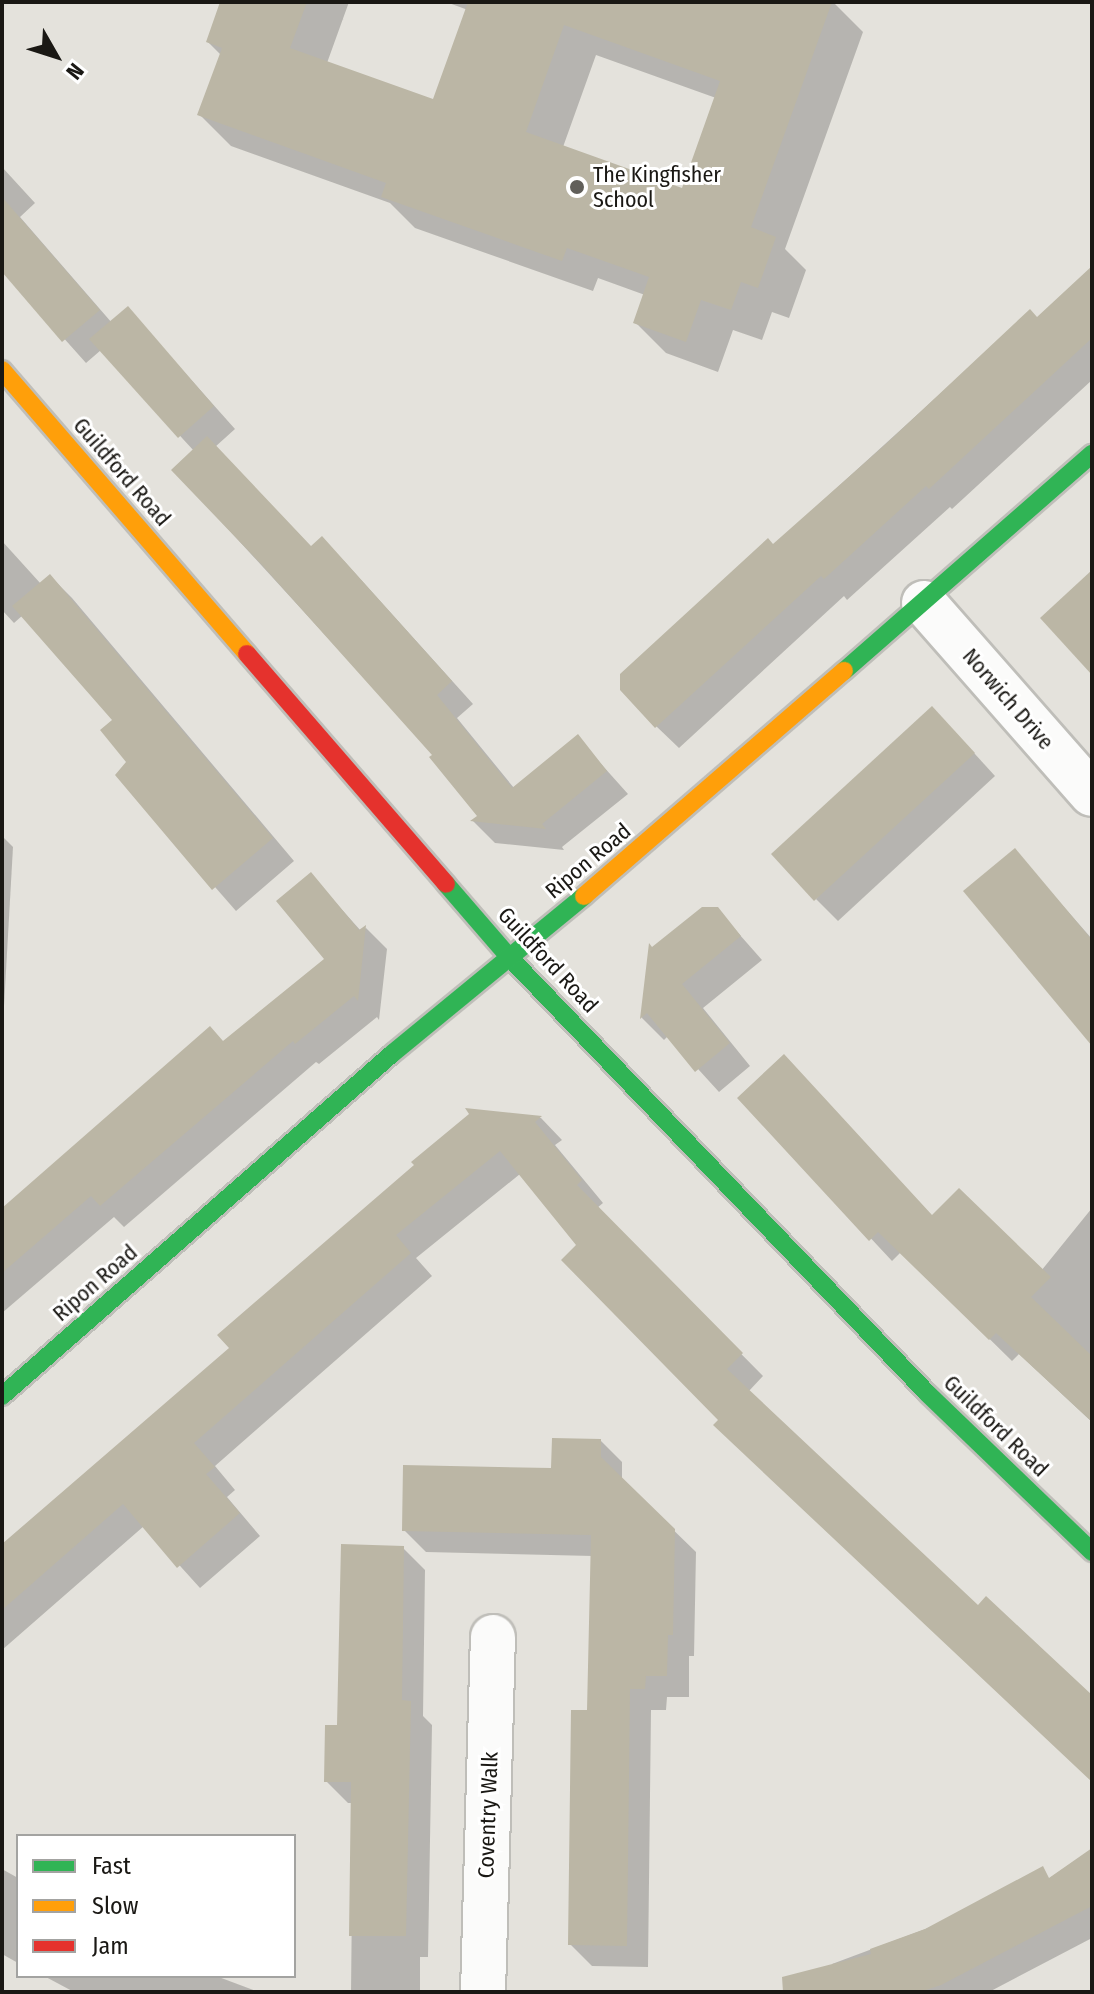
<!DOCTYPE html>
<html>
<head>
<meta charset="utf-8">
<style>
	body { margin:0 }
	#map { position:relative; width:1094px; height:1994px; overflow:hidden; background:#e4e2dc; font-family:"Fira Sans Condensed",sans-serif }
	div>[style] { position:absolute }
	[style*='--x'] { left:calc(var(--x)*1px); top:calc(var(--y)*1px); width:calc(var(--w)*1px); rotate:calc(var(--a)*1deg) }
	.shadow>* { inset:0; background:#0003 }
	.building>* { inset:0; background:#bbb6a5 }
	.roads { filter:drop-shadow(2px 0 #bfbeb9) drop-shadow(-2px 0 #bfbeb9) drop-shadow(0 2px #bfbeb9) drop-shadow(0 -2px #bfbeb9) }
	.street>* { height:44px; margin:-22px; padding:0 22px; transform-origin:22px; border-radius:22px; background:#fbfbfa }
	.fast>* { height:18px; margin:-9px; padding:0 9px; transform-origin:9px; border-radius:9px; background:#30b455 }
	.slow>* { height:18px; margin:-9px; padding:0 9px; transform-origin:9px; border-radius:9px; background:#ff9f0a }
	.jam>* { height:18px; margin:-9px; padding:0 9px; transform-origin:9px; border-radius:9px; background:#e5322d }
	.dots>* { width:22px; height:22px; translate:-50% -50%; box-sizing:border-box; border:4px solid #fff; border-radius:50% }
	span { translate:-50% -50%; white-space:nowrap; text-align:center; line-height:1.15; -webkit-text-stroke:6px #fff; paint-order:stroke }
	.poi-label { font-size:22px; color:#1a1814 }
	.left { translate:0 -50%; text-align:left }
	.street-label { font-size:22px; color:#1a1814 }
	.frame { position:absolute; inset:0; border:4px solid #1a1814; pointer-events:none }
	.legend { position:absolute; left:16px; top:1834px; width:280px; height:144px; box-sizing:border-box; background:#fff; border:2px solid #a3a3a1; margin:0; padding:10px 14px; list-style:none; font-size:24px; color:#1a1814 }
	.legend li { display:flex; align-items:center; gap:16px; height:40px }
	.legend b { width:40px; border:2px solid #a3a3a1 }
	.north { position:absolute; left:16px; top:16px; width:80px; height:80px; -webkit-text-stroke:6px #fff; paint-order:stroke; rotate:129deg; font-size:22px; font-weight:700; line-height:32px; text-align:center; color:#1a1814 }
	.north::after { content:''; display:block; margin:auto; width:28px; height:36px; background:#1a1814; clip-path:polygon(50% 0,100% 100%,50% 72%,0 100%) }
</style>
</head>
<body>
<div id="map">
	<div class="shadow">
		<i style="clip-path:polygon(evenodd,223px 2px,349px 2px,327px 63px,434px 101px,468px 10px,446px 2px,833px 2px,863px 32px,785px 249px,806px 270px,789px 318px,772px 312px,762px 340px,733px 330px,718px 372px,666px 353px,635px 322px,645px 295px,598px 278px,593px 291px,415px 228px,390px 203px,231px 146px,200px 115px,221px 55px,208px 42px,223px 2px,596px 55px,716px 98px,684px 190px,563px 147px,596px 55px)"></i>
		<i style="clip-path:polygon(2px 167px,35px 203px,20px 217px,112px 323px,128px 309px,235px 429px,215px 447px,312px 548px,344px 561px,473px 704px,457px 718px,514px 788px,577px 737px,628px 794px,562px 847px,564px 850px,495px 843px,473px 821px,480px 816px,435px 755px,174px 470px,194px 451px,101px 350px,86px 363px,2px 269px)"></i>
		<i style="clip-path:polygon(1092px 270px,1092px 380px,952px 509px,950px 507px,847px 600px,844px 596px,679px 748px,656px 726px,773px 546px,1030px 312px,1037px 319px)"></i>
		<i style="clip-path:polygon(2px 541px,41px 584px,50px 576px,72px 598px,294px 861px,236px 911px,117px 775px,129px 762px,114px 720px,23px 615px,14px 623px,2px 610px)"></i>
		<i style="clip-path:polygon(954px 731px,995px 776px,838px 921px,816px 899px)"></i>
		<i style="clip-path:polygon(2px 836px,13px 847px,2px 1042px)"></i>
		<i style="clip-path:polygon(1015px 851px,1092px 939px,1092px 1042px)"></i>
		<i style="clip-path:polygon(311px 875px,361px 931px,366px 928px,387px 949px,379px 1020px,377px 1017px,319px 1064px,316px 1062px,124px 1227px,114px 1217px,2px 1313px,2px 1211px,224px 1043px,327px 960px)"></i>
		<i style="clip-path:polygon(717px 909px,762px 960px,703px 1008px,750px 1066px,719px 1092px,668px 1036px,664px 1040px,642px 1018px,650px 947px,653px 950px)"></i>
		<i style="clip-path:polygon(740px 1098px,933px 1217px,1041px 1271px,1092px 1208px,1092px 1422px,1019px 1354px,1012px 1361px,901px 1252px,892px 1261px)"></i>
		<i style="clip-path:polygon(470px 1111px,541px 1118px,562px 1140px,555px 1145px,603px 1203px,597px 1208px,763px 1376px,748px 1392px,978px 1608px,1092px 1697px,1092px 1780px,721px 1419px,520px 1174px,416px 1258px,432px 1276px,215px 1466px,235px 1490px,227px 1497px,260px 1536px,200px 1588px,144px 1526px,2px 1650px,2px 1547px,231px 1349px,472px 1114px)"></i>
		<i style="clip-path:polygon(600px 1440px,622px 1462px,622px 1480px,696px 1552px,694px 1656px,689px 1656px,689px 1697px,667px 1697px,666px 1710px,651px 1710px,648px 1967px,592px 1966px,570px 1944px,589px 1712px,593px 1556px,426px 1552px,404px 1530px,553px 1470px)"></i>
		<i style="clip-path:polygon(403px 1548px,425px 1570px,423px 1716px,432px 1725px,428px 1957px,420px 1957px,420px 1992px,351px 1992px,353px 1803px,348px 1803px,326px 1781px,339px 1727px)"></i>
		<i style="clip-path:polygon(1092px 1849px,1092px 1938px,989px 1992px,821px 1992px,834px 1990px,832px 1964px,939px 1924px,957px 1942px)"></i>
		<i style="clip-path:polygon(2px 1869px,18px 1878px,18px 1963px,2px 1954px)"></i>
		<i style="clip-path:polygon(44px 1976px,216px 1976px,259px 1992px,74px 1992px)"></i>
	</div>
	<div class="building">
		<i style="clip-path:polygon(evenodd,220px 2px,307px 2px,290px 48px,433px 99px,468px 2px,832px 2px,751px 227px,776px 237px,758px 288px,741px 282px,731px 310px,701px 300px,686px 342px,633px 323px,649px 277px,567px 248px,562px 261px,381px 197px,386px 183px,197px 115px,222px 48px,206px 42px,220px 2px,564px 25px,720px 81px,682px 188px,526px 132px,564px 25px)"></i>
		<i style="clip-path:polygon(2px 197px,100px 310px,62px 342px,2px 272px)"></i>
		<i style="clip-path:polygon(1092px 266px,1092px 338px,929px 489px,926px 486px,824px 579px,821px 576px,655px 728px,620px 690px,620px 674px,768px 538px,773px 544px,887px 443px,1030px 309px,1037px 317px)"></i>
		<i style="clip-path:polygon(128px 306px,214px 406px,178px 438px,89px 339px)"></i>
		<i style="clip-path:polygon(207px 436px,311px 546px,322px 536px,452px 681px,437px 695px,512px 788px,578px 734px,607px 771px,542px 824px,546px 829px,470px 821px,477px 816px,429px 757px,432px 755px,262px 565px,171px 470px)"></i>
		<i style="clip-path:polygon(1092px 570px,1092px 675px,1040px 618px)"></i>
		<i style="clip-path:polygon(50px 574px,273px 838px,212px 890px,115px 775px,126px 762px,100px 730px,112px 720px,12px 606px)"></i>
		<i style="clip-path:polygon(932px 706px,975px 753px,814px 901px,771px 854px)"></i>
		<i style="clip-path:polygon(1015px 848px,1092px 940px,1092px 1046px,963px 891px)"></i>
		<i style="clip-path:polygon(311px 872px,359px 930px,366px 925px,358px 1001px,354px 996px,295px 1044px,293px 1041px,100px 1206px,91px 1196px,2px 1273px,2px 1208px,210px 1026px,223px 1041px,324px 959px,276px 901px)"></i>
		<i style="clip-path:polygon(702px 907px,718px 907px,741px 936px,682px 984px,730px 1043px,695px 1072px,647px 1013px,640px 1019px,649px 943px,652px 947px)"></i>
		<i style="clip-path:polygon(784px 1054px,932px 1215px,959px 1188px,1051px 1277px,1031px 1297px,1092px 1356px,1092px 1422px,996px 1333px,989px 1340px,878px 1232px,869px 1241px,737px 1098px)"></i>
		<i style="clip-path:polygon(465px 1108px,542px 1116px,535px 1122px,582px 1180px,577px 1185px,743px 1353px,727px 1369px,978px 1605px,986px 1596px,1092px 1695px,1092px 1782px,713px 1425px,718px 1420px,561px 1260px,576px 1245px,500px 1151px,396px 1235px,411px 1253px,194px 1443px,215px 1467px,206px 1474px,240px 1513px,177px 1568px,123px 1504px,2px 1610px,2px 1544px,229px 1348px,217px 1335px,414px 1165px,411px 1162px,469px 1114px)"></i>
		<i style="clip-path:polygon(552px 1438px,601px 1439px,601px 1457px,675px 1529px,673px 1635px,668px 1635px,667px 1676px,646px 1676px,645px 1689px,630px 1689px,627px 1946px,568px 1945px,571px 1710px,587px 1710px,591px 1535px,402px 1531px,403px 1465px,551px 1468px)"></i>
		<i style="clip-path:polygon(341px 1544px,404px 1546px,402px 1700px,411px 1701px,406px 1936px,349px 1936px,351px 1782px,324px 1782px,325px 1725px,337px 1725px)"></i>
		<i style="clip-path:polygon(1092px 1848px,1092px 1906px,941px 1985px,920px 1992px,783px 1992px,782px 1977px,871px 1954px,870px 1949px,925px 1929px,1043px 1866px,1049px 1878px)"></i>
	</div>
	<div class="roads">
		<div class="street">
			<i style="--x:924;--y:603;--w:254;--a:48.7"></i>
			<i style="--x:483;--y:1992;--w:355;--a:-88.4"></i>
		</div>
		<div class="fast">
			<i style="--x:844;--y:671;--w:330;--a:-41.2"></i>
			<i style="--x:446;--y:884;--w:96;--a:49.2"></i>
			<i style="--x:509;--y:957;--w:605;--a:46.2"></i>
			<i style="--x:928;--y:1394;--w:228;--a:43.9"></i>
			<i style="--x:2;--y:1396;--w:520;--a:-41.26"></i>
			<i style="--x:393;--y:1053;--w:247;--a:-39.4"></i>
		</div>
		<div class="slow">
			<i style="--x:2;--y:370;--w:375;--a:49.2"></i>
			<i style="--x:584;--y:896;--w:344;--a:-40.9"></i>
		</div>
		<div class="jam">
			<i style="--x:247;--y:654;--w:304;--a:49.1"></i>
		</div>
	</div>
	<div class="dots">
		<i style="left:577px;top:187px;background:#615f5a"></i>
	</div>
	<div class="poi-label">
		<span class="left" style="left:593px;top:187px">The Kingfisher<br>School</span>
	</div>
	<div class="street-label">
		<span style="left:122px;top:472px;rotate:49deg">Guildford Road</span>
		<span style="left:1008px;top:699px;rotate:49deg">Norwich Drive</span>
		<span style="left:588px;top:861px;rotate:-40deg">Ripon Road</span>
		<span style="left:548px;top:960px;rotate:47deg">Guildford Road</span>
		<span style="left:95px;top:1283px;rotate:-41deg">Ripon Road</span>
		<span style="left:996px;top:1426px;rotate:44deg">Guildford Road</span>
		<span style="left:488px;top:1815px;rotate:-88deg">Coventry Walk</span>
	</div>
	<div class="frame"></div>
	<ul class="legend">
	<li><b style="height:10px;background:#30b455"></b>Fast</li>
	<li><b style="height:10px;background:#ff9f0a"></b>Slow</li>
	<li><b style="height:10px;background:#e5322d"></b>Jam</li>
	</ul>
	<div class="north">N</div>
</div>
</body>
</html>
